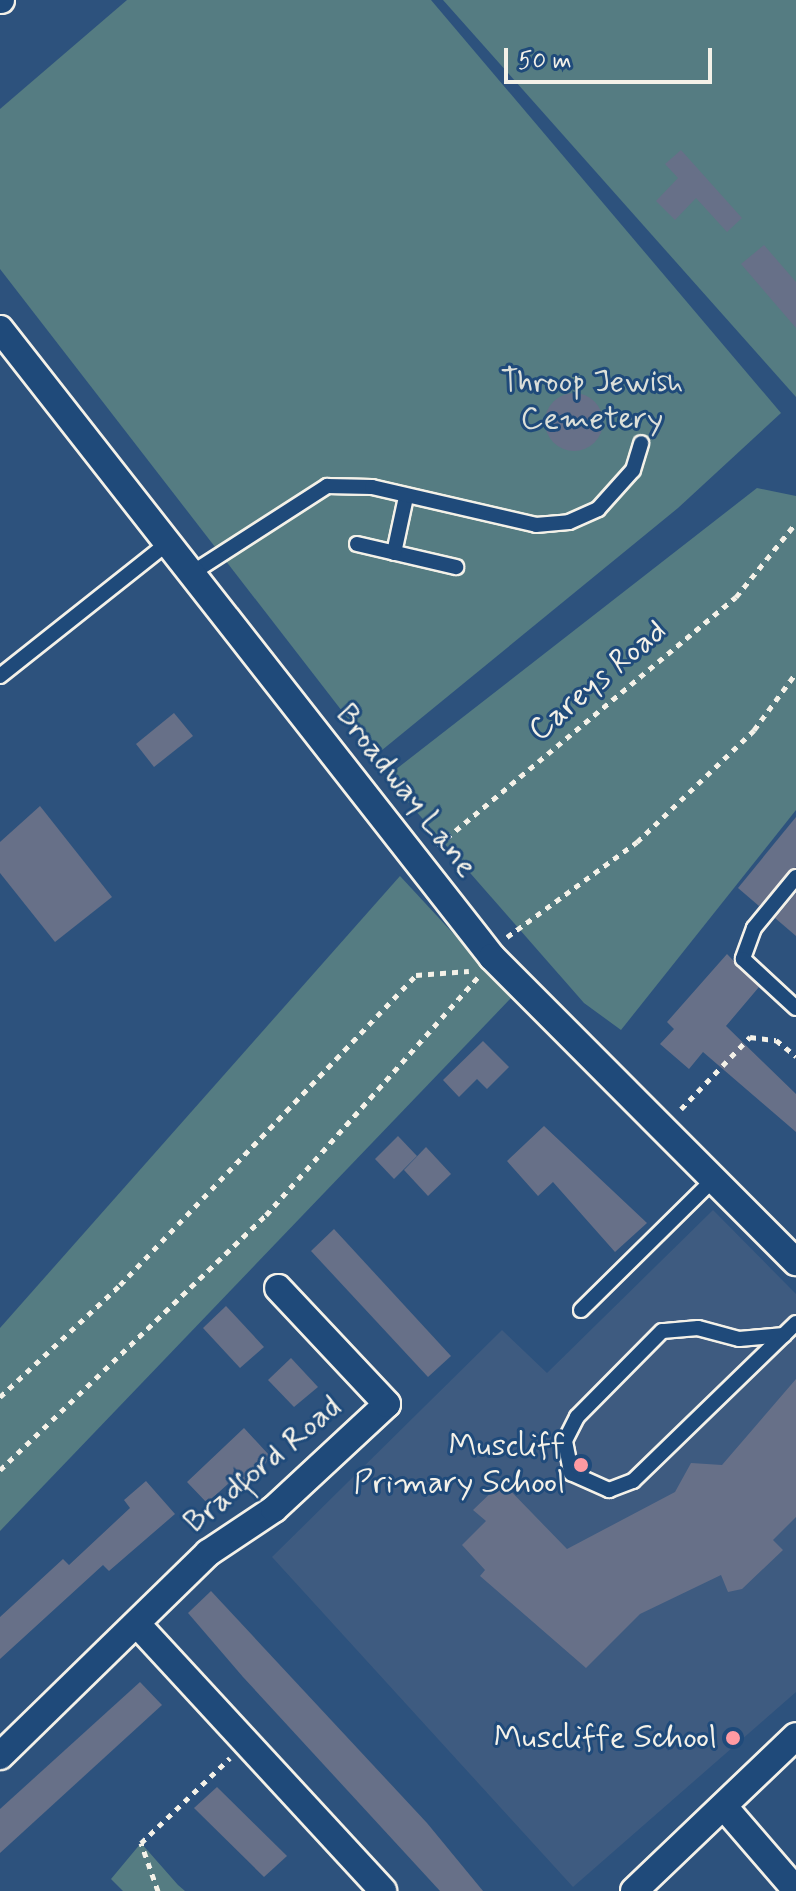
<!DOCTYPE html>
<html>
<head>
<meta charset="utf-8">
<style>
	body { margin:0 }
	#map { position:relative; width:796px; height:1891px; overflow:hidden; background:#2d527d; font-family:Mynerve,sans-serif }
	div>[style] { position:absolute }
	[style*='--x'] { left:calc(var(--x)*1px); top:calc(var(--y)*1px); width:calc(var(--w)*1px); rotate:calc(var(--a)*1deg) }
	.built>* { inset:0; background:#3e5b80 }
	.green>* { inset:0; background:#557c82 }
	.building>* { inset:0; background:#677088 }
	.round { border-radius:50% }
	.path>* { height:5px; margin-top:-2.5px; transform-origin:0; background:repeating-linear-gradient(90deg,#f4f1e8 0 6px,transparent 0 12px) }
	.roads { filter:drop-shadow(2px 0 #f4f1e8) drop-shadow(-2px 0 #f4f1e8) drop-shadow(0 2px #f4f1e8) drop-shadow(0 -2px #f4f1e8) }
	.lane>* { height:14px; margin:-7px; padding:0 7px; transform-origin:7px; border-radius:7px; background:#1f4a7a }
	.street>* { height:26px; margin:-13px; padding:0 13px; transform-origin:13px; border-radius:13px; background:#1f4a7a }
	.dots>* { width:22px; height:22px; translate:-50% -50%; box-sizing:border-box; border:4px solid #1f4a7a; border-radius:50% }
	span { translate:-50% -50%; white-space:nowrap; text-align:center; line-height:1.15; -webkit-text-stroke:6px #1f4a7a; paint-order:stroke }
	.park-label { font-size:32px; color:#dcdfd9 }
	.street-label { font-size:32px; color:#f4f1e8 }
	.poi-label { font-size:32px; color:#f4f1e8 }
	.right { translate:-100% -50%; text-align:right }
	.scale { position:absolute; left:504px; top:48px; width:208px; height:36px; box-sizing:border-box; border:4px solid #f4f1e8; border-top:0; padding-left:10px; font-size:24px; line-height:28px; white-space:nowrap; color:#f4f1e8; -webkit-text-stroke:6px #1f4a7a; paint-order:stroke }
</style>
</head>
<body>
<div id="map">
	<div class="built">
		<i style="clip-path:polygon(713px 1210px,796px 1294px,796px 1692px,573px 1887px,272px 1557px,502px 1330px,547px 1373px)"></i>
	</div>
	<div class="green">
		<i style="clip-path:polygon(127px 0,431px 0,781px 413px,678px 508px,376px 755px,0 269px,0 109px)"></i>
		<i style="clip-path:polygon(443px 0,796px 0,796px 397px)"></i>
		<i style="clip-path:polygon(757px 488px,796px 496px,796px 810px,621px 1030px,584px 1003px,386px 777px)"></i>
		<i style="clip-path:polygon(400px 876px,512px 997px,0 1531px,0 1328px)"></i>
		<i style="clip-path:polygon(141px 1843px,178px 1885px,185px 1891px,123px 1891px,111px 1879px)"></i>
	</div>
	<div class="building">
		<i style="clip-path:polygon(681px 150px,742px 218px,727px 232px,696px 198px,675px 220px,656px 201px,678px 178px,665px 164px)"></i>
		<i style="clip-path:polygon(764px 245px,796px 282px,796px 328px,741px 264px)"></i>
		<i class="round" style="left:545px;top:393px;width:58px;height:58px"></i>
		<i style="clip-path:polygon(174px 713px,193px 736px,154px 767px,136px 744px)"></i>
		<i style="clip-path:polygon(40px 806px,112px 897px,55px 942px,0 873px,0 842px)"></i>
		<i style="clip-path:polygon(796px 817px,796px 867px,759px 906px,738px 888px)"></i>
		<i style="clip-path:polygon(796px 893px,796px 936px,775px 918px)"></i>
		<i style="clip-path:polygon(727px 954px,759px 987px,726px 1026px,796px 1094px,796px 1132px,703px 1052px,689px 1069px,660px 1044px,674px 1029px,667px 1022px)"></i>
		<i style="clip-path:polygon(483px 1041px,509px 1067px,487px 1089px,477px 1079px,459px 1097px,443px 1080px)"></i>
		<i style="clip-path:polygon(544px 1126px,647px 1223px,615px 1252px,553px 1182px,538px 1196px,507px 1161px)"></i>
		<i style="clip-path:polygon(398px 1136px,417px 1156px,394px 1179px,375px 1159px)"></i>
		<i style="clip-path:polygon(426px 1147px,451px 1174px,428px 1196px,404px 1170px)"></i>
		<i style="clip-path:polygon(334px 1229px,451px 1356px,428px 1377px,311px 1251px)"></i>
		<i style="clip-path:polygon(226px 1306px,264px 1347px,240px 1368px,203px 1328px)"></i>
		<i style="clip-path:polygon(291px 1358px,318px 1387px,294px 1407px,268px 1380px)"></i>
		<i style="clip-path:polygon(796px 1379px,796px 1517px,773px 1540px,783px 1550px,742px 1589px,728px 1592px,721px 1575px,640px 1614px,586px 1668px,480px 1576px,485px 1570px,462px 1545px,486px 1521px,473px 1510px,502px 1482px,567px 1549px,675px 1492px,691px 1463px,722px 1465px)"></i>
		<i style="clip-path:polygon(244px 1428px,269px 1455px,266px 1463px,237px 1491px,229px 1483px,207px 1503px,187px 1482px)"></i>
		<i style="clip-path:polygon(146px 1481px,175px 1514px,109px 1571px,103px 1565px,0 1659px,0 1617px,63px 1559px,69px 1565px,130px 1508px,124px 1500px)"></i>
		<i style="clip-path:polygon(211px 1591px,427px 1823px,483px 1891px,440px 1891px,243px 1677px,188px 1613px)"></i>
		<i style="clip-path:polygon(140px 1682px,162px 1705px,0 1853px,0 1809px)"></i>
		<i style="clip-path:polygon(217px 1787px,287px 1856px,264px 1877px,194px 1808px)"></i>
	</div>
	<div class="path">
		<i style="--x:437;--y:846;--w:389;--a:-39.8"></i>
		<i style="--x:736;--y:597;--w:95;--a:-51"></i>
		<i style="--x:507;--y:937;--w:161;--a:-36.2"></i>
		<i style="--x:637;--y:842;--w:162;--a:-43.7"></i>
		<i style="--x:754;--y:730;--w:71;--a:-53.6"></i>
		<i style="--x:681;--y:1109;--w:100;--a:-46.2"></i>
		<i style="--x:750;--y:1037;--w:26;--a:7"></i>
		<i style="--x:776;--y:1040;--w:26;--a:39"></i>
		<i style="--x:0;--y:1397;--w:164;--a:-43"></i>
		<i style="--x:120;--y:1285;--w:429;--a:-46.3"></i>
		<i style="--x:416;--y:975;--w:53;--a:-4.3"></i>
		<i style="--x:0;--y:1470;--w:368;--a:-43.8"></i>
		<i style="--x:266;--y:1215;--w:319;--a:-48.3"></i>
		<i style="--x:158;--y:1891;--w:51;--a:-109.5"></i>
		<i style="--x:141;--y:1843;--w:123;--a:-43.7"></i>
	</div>
	<div class="roads">
		<div class="lane">
			<i style="--x:357;--y:544;--w:102;--a:13.1"></i>
			<i style="--x:394;--y:553;--w:57;--a:-77.9"></i>
			<i style="--x:192;--y:573;--w:161;--a:-32.8"></i>
			<i style="--x:327;--y:486;--w:45;--a:1.3"></i>
			<i style="--x:372;--y:487;--w:168;--a:13"></i>
			<i style="--x:536;--y:525;--w:33;--a:-5"></i>
			<i style="--x:569;--y:522;--w:32;--a:-24"></i>
			<i style="--x:598;--y:509;--w:52;--a:-48.1"></i>
			<i style="--x:633;--y:470;--w:28;--a:-73"></i>
			<i style="--x:0;--y:676;--w:214;--a:-38.4"></i>
			<i style="--x:796;--y:877;--w:66;--a:129.5"></i>
			<i style="--x:754;--y:928;--w:33;--a:110"></i>
			<i style="--x:743;--y:959;--w:72;--a:42.8"></i>
			<i style="--x:581;--y:1310;--w:187;--a:-44.6"></i>
			<i style="--x:784;--y:1335;--w:45;--a:174.9"></i>
			<i style="--x:739;--y:1339;--w:42;--a:-165"></i>
			<i style="--x:698;--y:1328;--w:36;--a:175"></i>
			<i style="--x:662;--y:1331;--w:121;--a:134.7"></i>
			<i style="--x:577;--y:1417;--w:27;--a:117"></i>
			<i style="--x:565;--y:1441;--w:33;--a:79"></i>
			<i style="--x:571;--y:1473;--w:42;--a:24.1"></i>
			<i style="--x:609;--y:1490;--w:26;--a:-21"></i>
			<i style="--x:633;--y:1481;--w:227;--a:-44.1"></i>
		</div>
		<div class="street">
			<i style="--x:0;--y:0;--w:1;--a:0"></i>
			<i style="--x:0;--y:329;--w:798;--a:51.92"></i>
			<i style="--x:492;--y:957;--w:431;--a:45.1"></i>
			<i style="--x:137;--y:1624;--w:363;--a:47.3"></i>
			<i style="--x:0;--y:1756;--w:291;--a:-44.3"></i>
			<i style="--x:208;--y:1553;--w:79;--a:-33.7"></i>
			<i style="--x:274;--y:1509;--w:154;--a:-42.9"></i>
			<i style="--x:387;--y:1404;--w:159;--a:-133.2"></i>
			<i style="--x:726;--y:1809;--w:107;--a:49.2"></i>
			<i style="--x:634;--y:1891;--w:224;--a:-43.7"></i>
		</div>
	</div>
	<div class="dots">
		<i style="left:581px;top:1465px;background:#ff9aa2"></i>
		<i style="left:733px;top:1738px;background:#ff9aa2"></i>
	</div>
	<div class="park-label">
		<span style="left:592px;top:401px">Throop Jewish<br>Cemetery</span>
	</div>
	<div class="street-label">
		<span style="left:598px;top:681px;rotate:-40deg">Careys Road</span>
		<span style="left:406px;top:791px;rotate:52deg">Broadway Lane</span>
		<span style="left:263px;top:1465px;rotate:-40deg">Bradford Road</span>
	</div>
	<div class="poi-label">
		<span class="right" style="left:565px;top:1465px">Muscliff<br>Primary School</span>
		<span class="right" style="left:717px;top:1738px">Muscliffe School</span>
	</div>
	<div class="scale">50 m</div>
</div>
</body>
</html>
